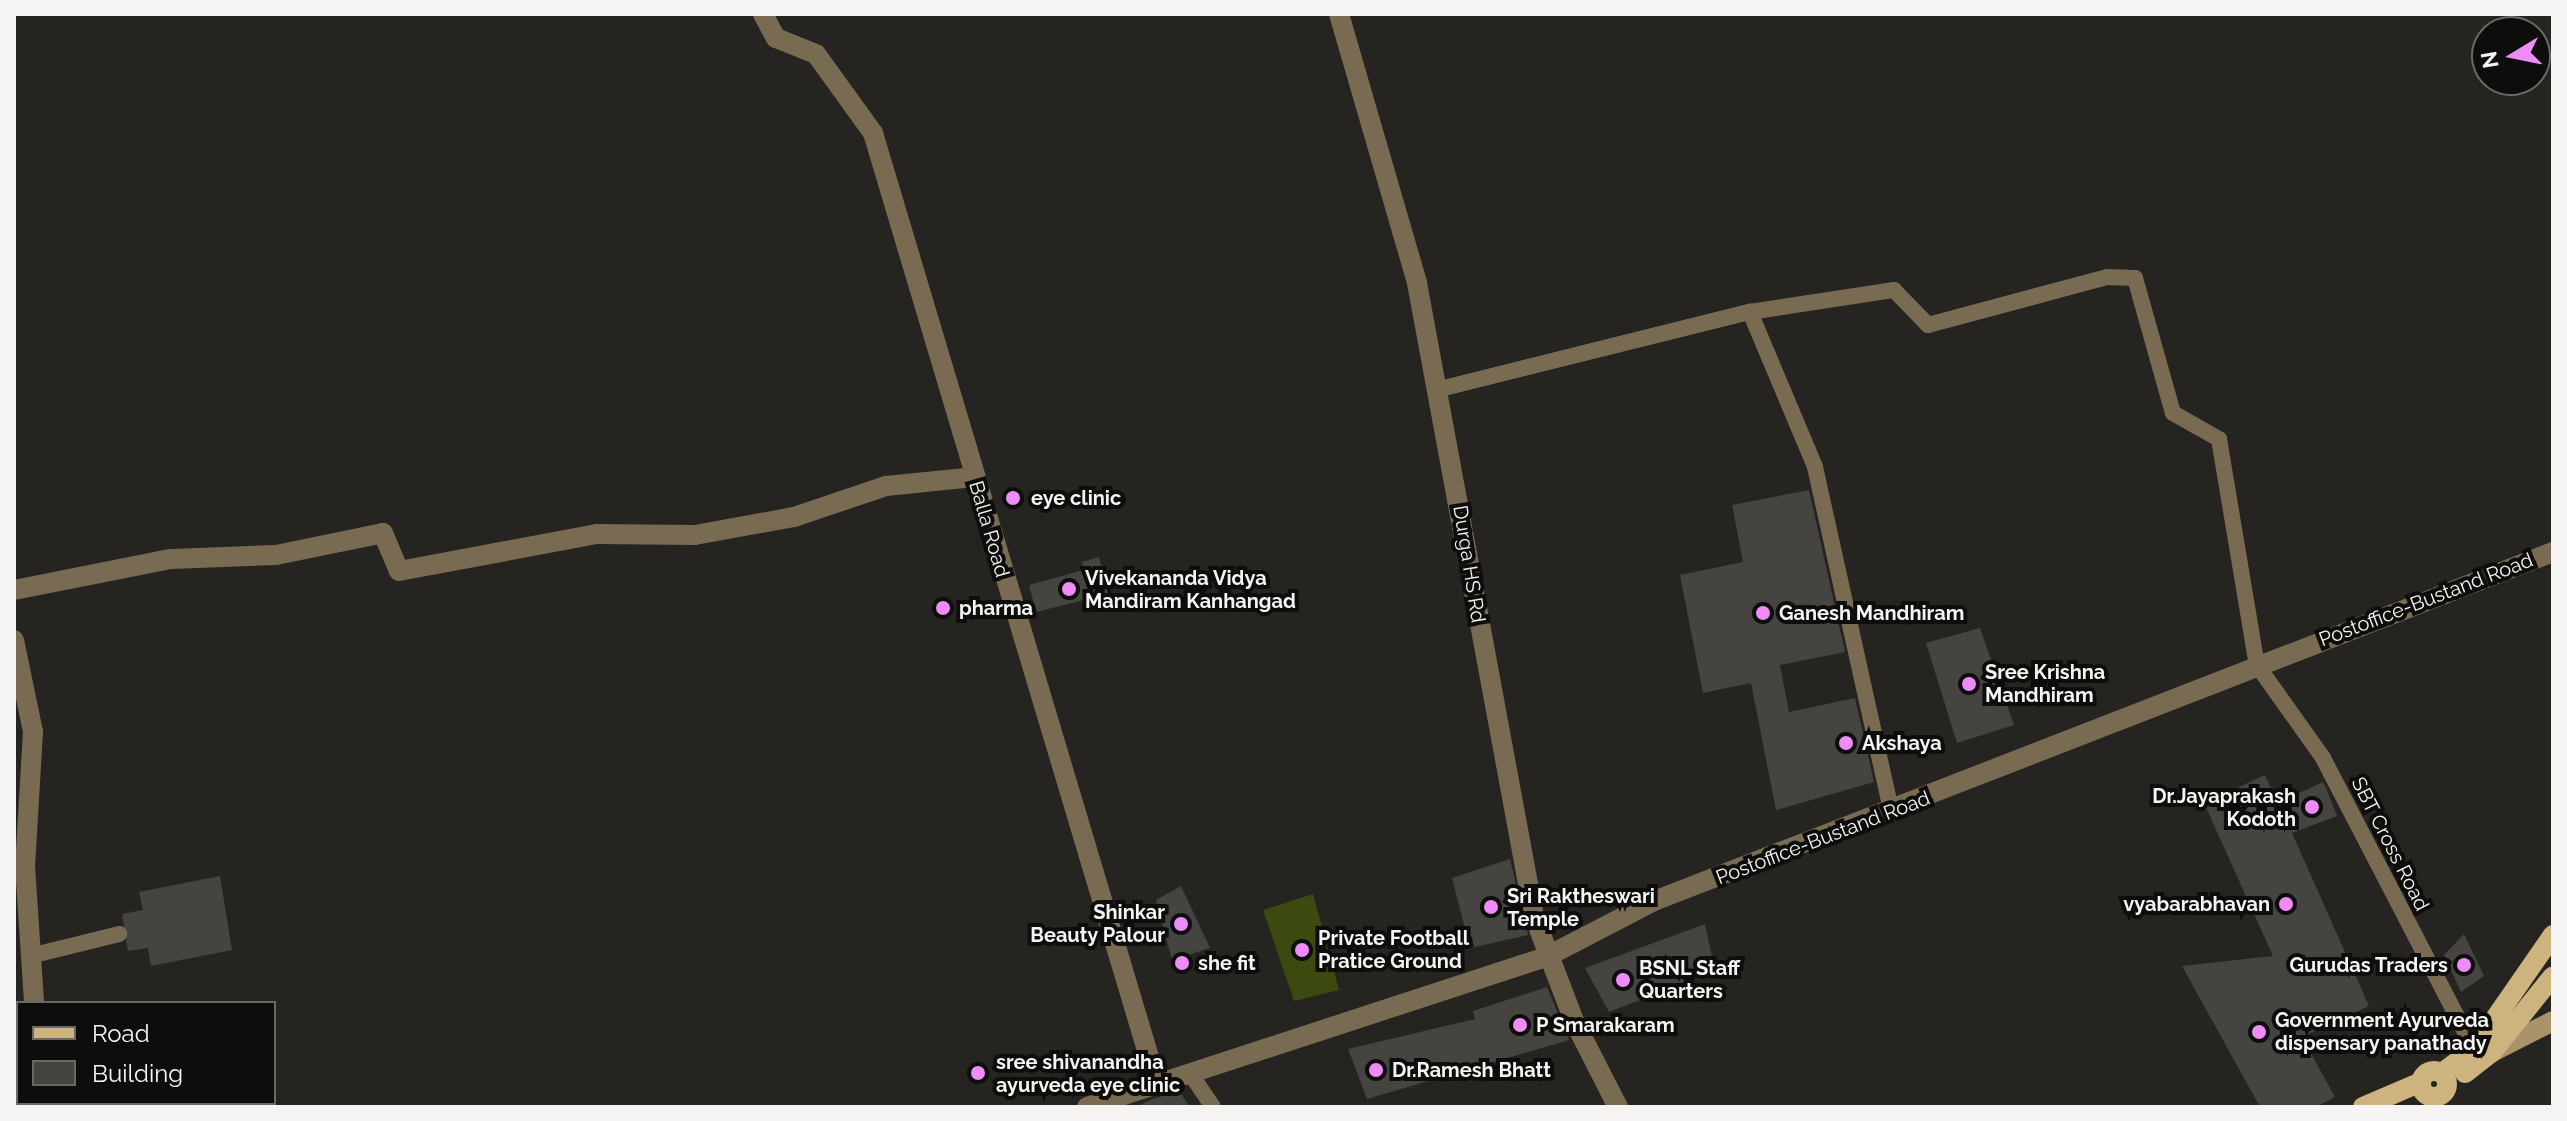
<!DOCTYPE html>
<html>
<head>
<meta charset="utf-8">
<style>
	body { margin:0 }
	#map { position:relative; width:2567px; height:1121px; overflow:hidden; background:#252421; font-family:Raleway,sans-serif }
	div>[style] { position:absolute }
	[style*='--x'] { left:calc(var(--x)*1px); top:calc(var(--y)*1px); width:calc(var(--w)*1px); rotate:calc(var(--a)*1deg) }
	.green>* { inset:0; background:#3c4a0f }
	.building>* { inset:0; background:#454441 }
	.minor>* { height:16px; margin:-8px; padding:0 8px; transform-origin:8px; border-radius:8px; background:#786b52 }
	.tertiary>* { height:20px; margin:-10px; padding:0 10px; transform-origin:10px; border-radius:10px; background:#786b52 }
	.secondary>* { height:20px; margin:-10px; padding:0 10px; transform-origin:10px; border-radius:10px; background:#a8936a }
	.primary>* { height:20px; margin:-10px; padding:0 10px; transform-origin:10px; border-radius:10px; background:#cdb37d }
	.primary>.ring { margin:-10px; padding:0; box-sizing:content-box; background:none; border:20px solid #cdb37d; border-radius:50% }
	.dots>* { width:22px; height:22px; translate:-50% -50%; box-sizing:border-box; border:4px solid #0d0d0c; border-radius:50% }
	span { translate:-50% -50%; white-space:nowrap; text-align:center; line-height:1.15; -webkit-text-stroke:8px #0d0d0c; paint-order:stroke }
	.poi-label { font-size:20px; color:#f5f4f3; font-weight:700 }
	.left { translate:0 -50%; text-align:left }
	.right { translate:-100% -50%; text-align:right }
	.street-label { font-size:20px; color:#f5f4f3 }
	.frame { position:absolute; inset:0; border:16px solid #f5f4f3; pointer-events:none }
	.legend { position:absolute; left:16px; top:1001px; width:260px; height:104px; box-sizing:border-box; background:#0d0d0c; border:2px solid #6a6968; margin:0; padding:10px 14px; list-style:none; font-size:24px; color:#f5f4f3 }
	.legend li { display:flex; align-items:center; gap:16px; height:40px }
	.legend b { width:40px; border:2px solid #6a6968 }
	.north { position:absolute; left:2471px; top:16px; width:80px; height:80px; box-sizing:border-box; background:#0d0d0c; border:2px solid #6a6968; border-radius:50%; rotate:260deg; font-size:22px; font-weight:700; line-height:32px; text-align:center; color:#f5f4f3 }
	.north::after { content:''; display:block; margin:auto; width:28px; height:36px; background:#ef8bf7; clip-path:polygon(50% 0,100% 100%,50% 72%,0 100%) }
</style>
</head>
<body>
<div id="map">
	<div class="green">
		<i style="clip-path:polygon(1313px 894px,1339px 990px,1294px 1001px,1263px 910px)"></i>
	</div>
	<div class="building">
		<i style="clip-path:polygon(1809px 490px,1845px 652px,1780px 665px,1789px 712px,1855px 698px,1874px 782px,1776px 810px,1751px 683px,1703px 693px,1680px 575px,1743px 562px,1732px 505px)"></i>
		<i style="clip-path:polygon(1099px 557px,1108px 594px,1036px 612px,1029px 585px,1084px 570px,1082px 562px)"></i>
		<i style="clip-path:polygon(1980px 628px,2014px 725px,1957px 743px,1926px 643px)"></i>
		<i style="clip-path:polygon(2265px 775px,2278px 803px,2323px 782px,2326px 788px,2337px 816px,2292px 833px,2369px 1006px,2302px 1037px,2335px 1097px,2316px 1107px,2260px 1107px,2182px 966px,2273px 956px,2204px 803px)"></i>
		<i style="clip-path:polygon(1510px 859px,1528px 935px,1470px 948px,1452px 878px)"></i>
		<i style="clip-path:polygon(220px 876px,232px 950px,151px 966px,148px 948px,128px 951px,122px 914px,143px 910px,139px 892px)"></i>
		<i style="clip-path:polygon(1181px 886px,1210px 948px,1172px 960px,1156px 900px)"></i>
		<i style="clip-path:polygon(1705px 924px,1715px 971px,1609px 1012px,1585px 968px)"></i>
		<i style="clip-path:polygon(2464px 934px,2484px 976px,2461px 992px,2444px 955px)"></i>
		<i style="clip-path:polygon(1547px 987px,1569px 1040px,1367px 1099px,1348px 1049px,1475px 1019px,1473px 1011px)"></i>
		<i style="clip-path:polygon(1179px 1091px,1190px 1107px,1136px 1107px,1150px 1100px)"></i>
	</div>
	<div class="minor">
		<i style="--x:1750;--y:312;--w:168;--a:67.2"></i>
		<i style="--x:1815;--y:467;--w:355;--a:77.5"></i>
		<i style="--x:1436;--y:390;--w:324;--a:-14"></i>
		<i style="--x:1750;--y:312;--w:146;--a:-8.7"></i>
		<i style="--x:1894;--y:290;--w:49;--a:45.8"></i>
		<i style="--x:1928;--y:325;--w:185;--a:-15"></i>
		<i style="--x:2107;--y:277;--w:28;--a:2"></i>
		<i style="--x:2135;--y:278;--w:140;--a:74.3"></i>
		<i style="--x:2173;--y:413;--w:53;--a:29.5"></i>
		<i style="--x:2219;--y:439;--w:229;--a:80.5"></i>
		<i style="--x:2257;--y:665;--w:114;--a:54.6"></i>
		<i style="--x:2323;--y:758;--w:328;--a:62.6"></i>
		<i style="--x:30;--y:956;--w:92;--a:-13.9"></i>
		<i style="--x:1190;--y:1073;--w:41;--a:55.9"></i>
	</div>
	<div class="tertiary">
		<i style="--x:763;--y:14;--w:27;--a:62"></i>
		<i style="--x:776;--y:38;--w:43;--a:21.8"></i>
		<i style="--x:816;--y:54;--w:97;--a:54.2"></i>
		<i style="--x:873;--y:133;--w:993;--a:73.37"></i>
		<i style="--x:1339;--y:14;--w:280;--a:73.8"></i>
		<i style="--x:1417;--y:283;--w:644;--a:79.53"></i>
		<i style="--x:1534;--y:916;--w:112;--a:69.1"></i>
		<i style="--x:1574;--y:1021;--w:97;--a:62.9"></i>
		<i style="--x:14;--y:590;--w:160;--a:-11.2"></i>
		<i style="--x:171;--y:559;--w:105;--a:-2.2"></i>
		<i style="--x:276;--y:555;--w:109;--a:-11.6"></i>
		<i style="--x:383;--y:533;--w:41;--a:67.2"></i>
		<i style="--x:399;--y:571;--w:201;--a:-10.6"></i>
		<i style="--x:597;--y:534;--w:98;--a:0.6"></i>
		<i style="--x:695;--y:535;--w:101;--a:-10.3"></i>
		<i style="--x:794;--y:517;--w:97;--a:-18.6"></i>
		<i style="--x:886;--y:486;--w:88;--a:-5.8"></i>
		<i style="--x:14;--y:640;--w:94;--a:78.3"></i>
		<i style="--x:33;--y:732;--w:134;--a:93.4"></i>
		<i style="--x:25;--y:866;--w:137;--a:86.2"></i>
		<i style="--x:42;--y:1103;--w:4;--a:76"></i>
		<i style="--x:1087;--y:1107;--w:485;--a:-18.1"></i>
		<i style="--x:1548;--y:956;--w:119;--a:-27.4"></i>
		<i style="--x:1654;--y:901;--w:964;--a:-21.22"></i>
	</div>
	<div class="secondary">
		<i style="--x:2492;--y:1052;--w:68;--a:-26.9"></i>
	</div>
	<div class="primary">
		<i class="ring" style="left:2421px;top:1071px;width:6px;height:6px"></i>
		<i style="--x:2442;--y:1073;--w:40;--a:-37"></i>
		<i style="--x:2474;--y:1049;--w:139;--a:-55.3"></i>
		<i style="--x:2465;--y:1073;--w:34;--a:-38"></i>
		<i style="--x:2492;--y:1052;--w:97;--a:-51.2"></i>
		<i style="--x:2363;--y:1107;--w:63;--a:-23.3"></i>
	</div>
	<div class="dots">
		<i style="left:1013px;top:498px;background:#ef8bf7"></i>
		<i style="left:1069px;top:589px;background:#ef8bf7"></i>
		<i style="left:943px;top:608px;background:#ef8bf7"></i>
		<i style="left:1763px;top:613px;background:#ef8bf7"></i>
		<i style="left:1969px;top:684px;background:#ef8bf7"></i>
		<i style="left:1846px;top:743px;background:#ef8bf7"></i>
		<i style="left:2312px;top:807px;background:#ef8bf7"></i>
		<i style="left:2286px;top:904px;background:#ef8bf7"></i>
		<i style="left:1491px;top:907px;background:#ef8bf7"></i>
		<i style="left:1181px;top:924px;background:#ef8bf7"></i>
		<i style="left:1302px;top:950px;background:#ef8bf7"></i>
		<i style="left:1182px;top:963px;background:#ef8bf7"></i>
		<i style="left:2464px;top:965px;background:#ef8bf7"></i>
		<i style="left:1623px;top:980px;background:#ef8bf7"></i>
		<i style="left:1520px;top:1025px;background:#ef8bf7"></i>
		<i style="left:2259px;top:1032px;background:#ef8bf7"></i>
		<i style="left:1376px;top:1070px;background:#ef8bf7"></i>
		<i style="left:978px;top:1073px;background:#ef8bf7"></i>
	</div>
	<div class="poi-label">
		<span class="left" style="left:1031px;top:498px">eye clinic</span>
		<span class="left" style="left:1085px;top:590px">Vivekananda Vidya<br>Mandiram Kanhangad</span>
		<span class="left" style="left:959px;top:608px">pharma</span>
		<span class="left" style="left:1779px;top:613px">Ganesh Mandhiram</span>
		<span class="left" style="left:1985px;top:684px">Sree Krishna<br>Mandhiram</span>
		<span class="left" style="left:1862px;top:743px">Akshaya</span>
		<span class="right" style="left:2296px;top:808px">Dr.Jayaprakash<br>Kodoth</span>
		<span class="left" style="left:1507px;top:908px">Sri Raktheswari<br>Temple</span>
		<span class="right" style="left:2270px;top:904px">vyabarabhavan</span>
		<span class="right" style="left:1165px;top:924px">Shinkar<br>Beauty Palour</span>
		<span class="left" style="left:1318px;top:950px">Private Football<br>Pratice Ground</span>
		<span class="left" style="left:1198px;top:963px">she fit</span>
		<span class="right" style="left:2448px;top:965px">Gurudas Traders</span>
		<span class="left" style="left:1639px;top:980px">BSNL Staff<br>Quarters</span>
		<span class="left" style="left:2275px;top:1032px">Government Ayurveda<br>dispensary panathady</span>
		<span class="left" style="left:1536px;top:1025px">P Smarakaram</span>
		<span class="left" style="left:996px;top:1074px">sree shivanandha<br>ayurveda eye clinic</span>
		<span class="left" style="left:1392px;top:1070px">Dr.Ramesh Bhatt</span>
	</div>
	<div class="street-label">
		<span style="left:989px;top:529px;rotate:74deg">Balla Road</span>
		<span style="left:1469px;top:564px;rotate:81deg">Durga HS Rd</span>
		<span style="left:2426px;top:600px;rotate:-21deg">Postoffice-Bustand Road</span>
		<span style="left:1823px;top:838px;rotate:-21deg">Postoffice-Bustand Road</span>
		<span style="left:2390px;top:844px;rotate:63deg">SBT Cross Road</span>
	</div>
	<div class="frame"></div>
	<ul class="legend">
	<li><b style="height:10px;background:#cdb37d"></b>Road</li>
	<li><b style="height:22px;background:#454441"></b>Building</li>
	</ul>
	<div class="north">N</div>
</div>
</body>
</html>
